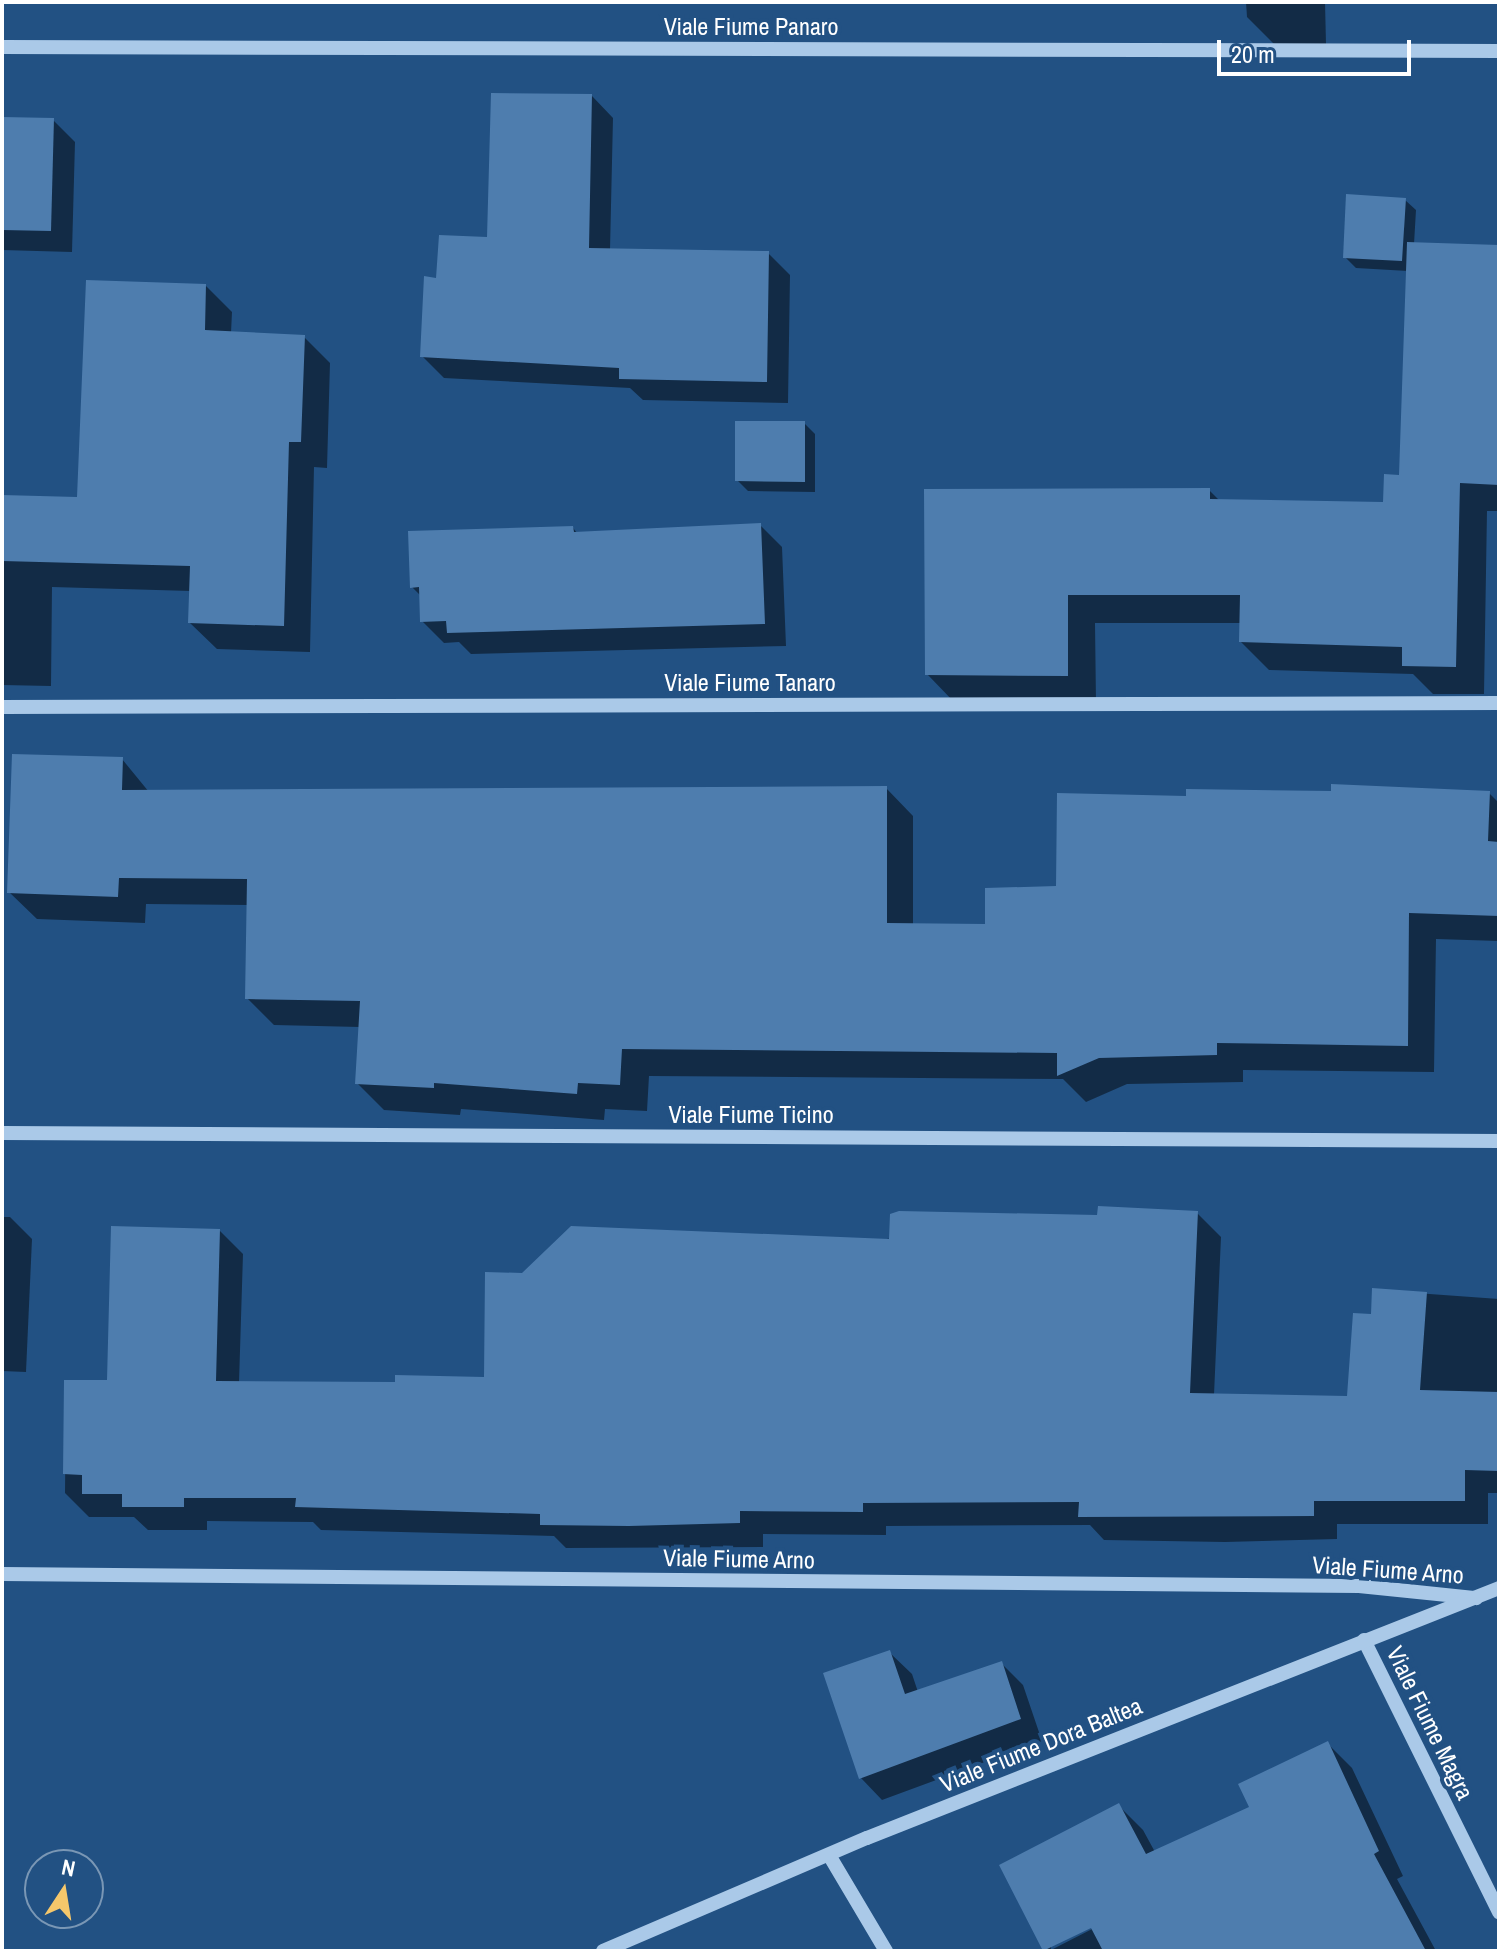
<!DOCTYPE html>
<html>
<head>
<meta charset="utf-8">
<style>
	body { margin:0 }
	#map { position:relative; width:1501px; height:1953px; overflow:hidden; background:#225183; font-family:"Archivo Narrow",sans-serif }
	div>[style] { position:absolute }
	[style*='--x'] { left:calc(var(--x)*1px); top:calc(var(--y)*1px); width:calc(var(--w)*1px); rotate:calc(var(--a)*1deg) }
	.shadow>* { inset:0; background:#0007 }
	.building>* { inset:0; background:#4e7dae }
	.minor>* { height:14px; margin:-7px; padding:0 7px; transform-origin:7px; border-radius:7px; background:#aac9e8 }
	span { translate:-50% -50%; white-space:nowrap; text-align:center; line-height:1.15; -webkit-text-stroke:8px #225183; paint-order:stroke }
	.street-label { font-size:24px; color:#fff }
	.frame { position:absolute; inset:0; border:4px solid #fff; pointer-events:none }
	.north { position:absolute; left:24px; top:1849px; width:80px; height:80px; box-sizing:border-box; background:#225183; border:2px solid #7a97b5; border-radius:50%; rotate:12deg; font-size:22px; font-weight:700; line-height:32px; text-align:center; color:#fff }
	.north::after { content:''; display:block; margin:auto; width:28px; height:36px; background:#f5c76b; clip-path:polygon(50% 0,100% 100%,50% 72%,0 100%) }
	.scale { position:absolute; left:1217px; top:40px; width:194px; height:36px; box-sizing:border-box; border:4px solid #fff; border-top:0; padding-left:10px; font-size:24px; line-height:28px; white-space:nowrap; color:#fff; -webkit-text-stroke:6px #225183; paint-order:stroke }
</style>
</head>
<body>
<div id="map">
	<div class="shadow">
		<i style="clip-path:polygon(1246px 2px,1325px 2px,1326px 44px,1275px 45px,1247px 17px)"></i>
		<i style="clip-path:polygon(592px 96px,613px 118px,610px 250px,768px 253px,790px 275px,788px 403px,643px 400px,630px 388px,444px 378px,422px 356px,438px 280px,489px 239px)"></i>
		<i style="clip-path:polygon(2px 119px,53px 120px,75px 142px,72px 252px,2px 250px)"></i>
		<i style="clip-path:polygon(1405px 200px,1416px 210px,1414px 244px,1499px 247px,1499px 511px,1487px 511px,1484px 694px,1433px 694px,1413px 674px,1269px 670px,1241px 642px,1241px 623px,1095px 623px,1096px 703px,955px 703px,927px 674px,1209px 490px,1220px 501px,1385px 504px,1401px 477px,1408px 271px,1356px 268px,1345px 257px)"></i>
		<i style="clip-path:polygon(206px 286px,232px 312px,231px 333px,304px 337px,330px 363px,327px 468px,314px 467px,310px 652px,217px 649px,190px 623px,191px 591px,52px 587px,51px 686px,2px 685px,2px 497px,79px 499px)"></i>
		<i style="clip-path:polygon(804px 423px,815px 434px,815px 492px,748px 491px,737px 480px)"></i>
		<i style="clip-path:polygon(760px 525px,782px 547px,786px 646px,471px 654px,459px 642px,444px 643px,422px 621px,421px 596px,412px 587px,573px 528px,578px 534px)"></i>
		<i style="clip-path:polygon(122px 759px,149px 792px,886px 788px,913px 816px,913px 926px,987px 926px,1058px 888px,1188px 798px,1489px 793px,1499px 803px,1499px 941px,1436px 939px,1434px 1072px,1243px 1070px,1243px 1082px,1127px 1084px,1086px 1102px,1063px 1079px,649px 1076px,647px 1111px,605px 1109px,604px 1120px,461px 1109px,460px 1115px,384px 1110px,357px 1083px,360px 1027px,274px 1025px,247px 998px,249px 905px,146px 904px,145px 923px,37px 919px,9px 892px)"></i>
		<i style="clip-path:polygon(1197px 1213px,1221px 1237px,1214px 1395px,1349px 1398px,1373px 1316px,1374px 1290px,1499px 1299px,1499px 1493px,1488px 1493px,1488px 1524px,1337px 1524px,1337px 1539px,1225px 1542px,1104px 1540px,1090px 1525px,886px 1526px,886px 1535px,763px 1534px,763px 1547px,566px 1548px,554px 1536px,321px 1530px,313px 1522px,207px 1521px,207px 1530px,148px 1530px,134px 1517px,89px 1517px,65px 1493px,66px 1382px,109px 1382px,219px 1230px,243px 1254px,239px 1383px,397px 1384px,486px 1379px,523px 1275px,1099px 1218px)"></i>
		<i style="clip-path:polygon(2px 1217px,10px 1217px,32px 1239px,26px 1372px,2px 1371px)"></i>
		<i style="clip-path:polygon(890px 1653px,912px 1674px,918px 1692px,1001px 1663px,1023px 1685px,1042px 1741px,882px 1800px,861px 1778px)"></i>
		<i style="clip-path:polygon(evenodd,1327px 1743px,1352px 1768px,1403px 1876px,1397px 1879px,1436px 1951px,1045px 1951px,1001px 1866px,1118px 1805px,1143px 1830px,1155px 1852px,1252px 1808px,1327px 1743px,1099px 1922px,1100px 1925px,1051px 1950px,1051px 1946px,1099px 1922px)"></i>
	</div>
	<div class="building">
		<i style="clip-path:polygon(491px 93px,592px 94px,589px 248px,769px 251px,767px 382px,619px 379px,619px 368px,420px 357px,424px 276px,436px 278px,439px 235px,487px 237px)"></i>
		<i style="clip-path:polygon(2px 117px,54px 118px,51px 231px,2px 230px)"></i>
		<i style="clip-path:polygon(1346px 194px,1406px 198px,1402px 261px,1343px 258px)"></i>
		<i style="clip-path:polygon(1407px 242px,1499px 245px,1499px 485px,1460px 483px,1456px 667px,1402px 666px,1402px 647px,1239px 642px,1240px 595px,1068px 595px,1068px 676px,925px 675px,924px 489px,1210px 488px,1210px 499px,1383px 502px,1384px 474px,1399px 475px)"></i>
		<i style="clip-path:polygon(86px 280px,206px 284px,205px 330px,305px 335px,301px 442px,289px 442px,284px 626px,188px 623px,190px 566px,2px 561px,2px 495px,77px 497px)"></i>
		<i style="clip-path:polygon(735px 421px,805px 421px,805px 482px,735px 481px)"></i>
		<i style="clip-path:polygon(761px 523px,765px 624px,447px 633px,446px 621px,420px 622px,419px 587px,410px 588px,408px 531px,573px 526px,574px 532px)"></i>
		<i style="clip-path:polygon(12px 754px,123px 757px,122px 790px,887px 786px,887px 923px,985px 924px,985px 888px,1056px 886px,1057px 793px,1186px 796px,1186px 789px,1331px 791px,1331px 784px,1490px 791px,1488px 841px,1499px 842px,1499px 916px,1409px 913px,1408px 1046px,1217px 1043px,1217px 1055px,1099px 1058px,1057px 1076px,1057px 1053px,622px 1049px,620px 1085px,578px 1083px,577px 1094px,434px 1083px,434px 1088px,355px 1084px,360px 1001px,245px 999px,247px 879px,119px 878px,118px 897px,7px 893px)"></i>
		<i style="clip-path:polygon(1098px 1206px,1198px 1211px,1190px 1393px,1347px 1396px,1353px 1313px,1371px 1314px,1372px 1288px,1427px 1292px,1420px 1390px,1499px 1392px,1499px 1471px,1465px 1470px,1465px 1501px,1314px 1501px,1314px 1516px,1078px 1517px,1079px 1502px,863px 1503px,863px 1512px,740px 1511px,740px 1523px,629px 1526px,540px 1525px,540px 1514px,295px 1507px,296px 1498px,184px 1498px,184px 1507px,122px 1507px,122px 1494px,82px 1494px,82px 1475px,63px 1474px,64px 1380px,107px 1380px,111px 1226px,220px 1229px,216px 1381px,395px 1382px,395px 1375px,484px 1377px,485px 1272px,522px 1273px,571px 1226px,889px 1239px,890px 1214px,899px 1211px,1097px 1215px)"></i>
		<i style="clip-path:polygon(890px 1650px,905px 1694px,1002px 1661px,1021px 1719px,859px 1779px,823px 1673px)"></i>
		<i style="clip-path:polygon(1328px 1741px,1379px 1851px,1374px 1854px,1426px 1951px,1103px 1951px,1091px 1928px,1043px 1951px,999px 1865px,1119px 1803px,1146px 1854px,1249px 1807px,1238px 1784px)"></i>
	</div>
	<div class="minor">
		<i style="--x:2;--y:47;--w:1497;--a:0.15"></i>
		<i style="--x:2;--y:707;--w:1497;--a:-0.15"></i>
		<i style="--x:2;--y:1133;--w:1497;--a:0.31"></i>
		<i style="--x:2;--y:1574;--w:1357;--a:0.51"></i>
		<i style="--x:1359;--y:1586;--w:118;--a:5.9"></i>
		<i style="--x:1364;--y:1640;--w:304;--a:63.6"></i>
		<i style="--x:829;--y:1855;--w:112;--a:59.3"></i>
		<i style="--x:603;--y:1951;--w:287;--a:-23.2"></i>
		<i style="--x:867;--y:1838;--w:680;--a:-21.58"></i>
	</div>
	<div class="street-label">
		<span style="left:751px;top:27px">Viale Fiume Panaro</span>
		<span style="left:750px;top:683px">Viale Fiume Tanaro</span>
		<span style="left:751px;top:1115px">Viale Fiume Ticino</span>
		<span style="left:739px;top:1559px;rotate:1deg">Viale Fiume Arno</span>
		<span style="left:1388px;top:1570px;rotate:4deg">Viale Fiume Arno</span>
		<span style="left:1430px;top:1723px;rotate:64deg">Viale Fiume Magra</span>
		<span style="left:1041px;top:1745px;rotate:-22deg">Viale Fiume Dora Baltea</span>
	</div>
	<div class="frame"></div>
	<div class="north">N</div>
	<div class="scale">20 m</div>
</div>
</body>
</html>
